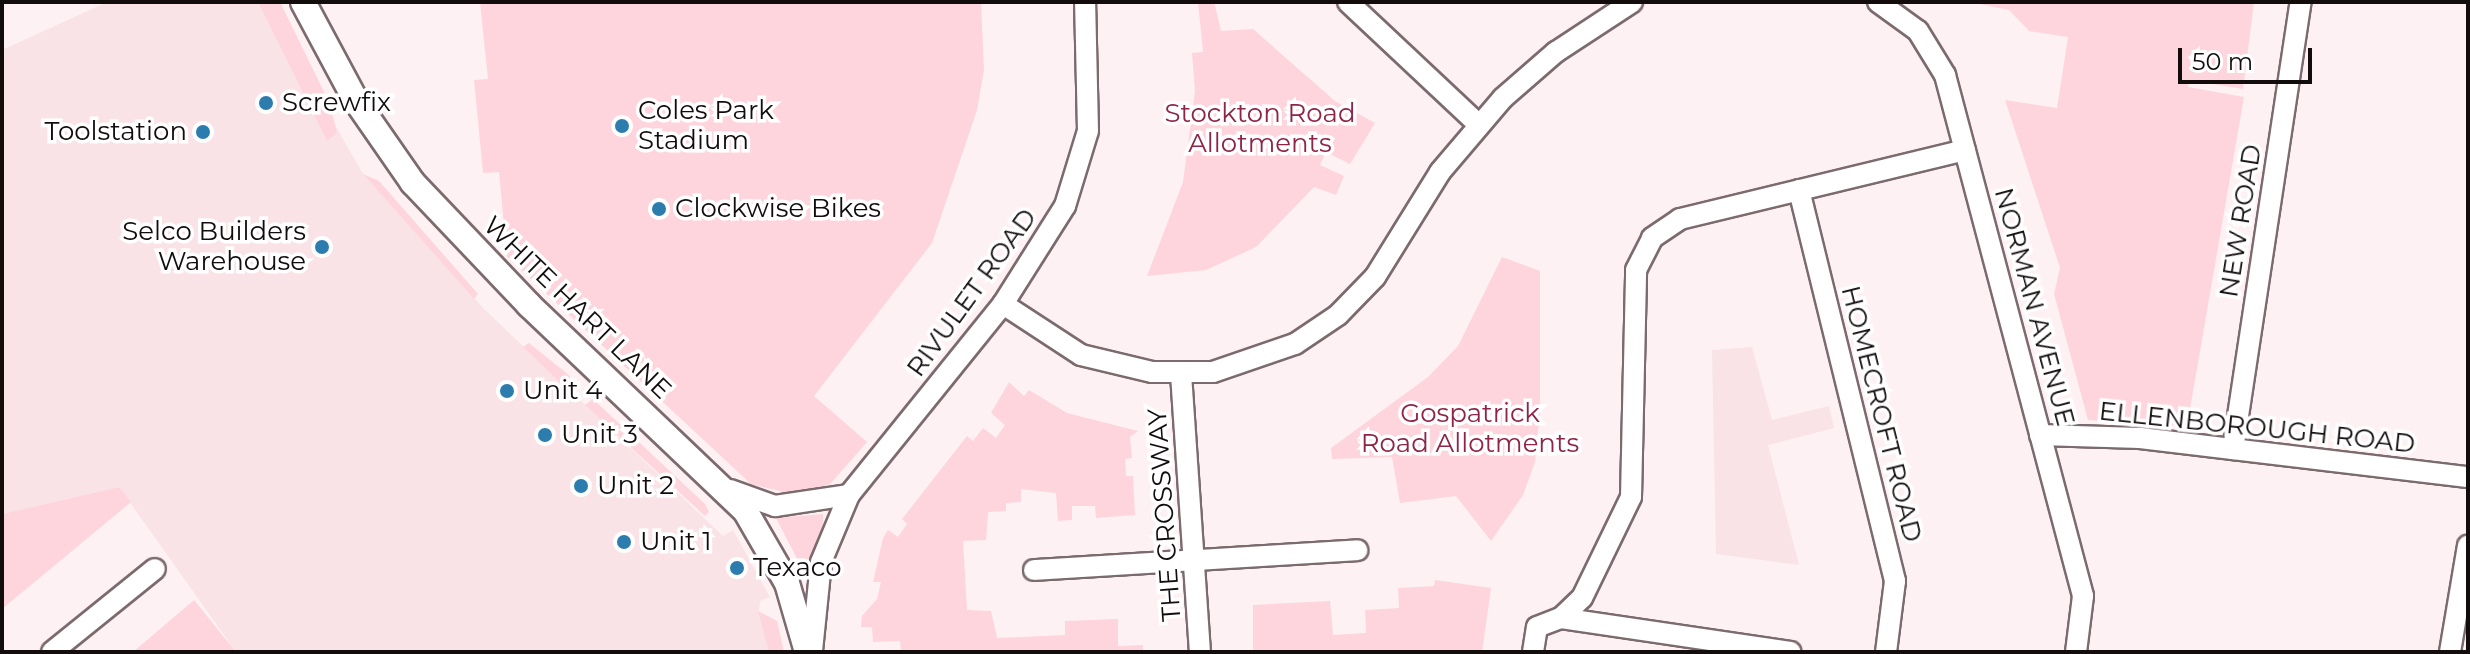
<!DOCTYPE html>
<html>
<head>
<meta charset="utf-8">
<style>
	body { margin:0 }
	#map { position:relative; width:2470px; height:654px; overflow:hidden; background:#fef1f3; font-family:Montserrat,sans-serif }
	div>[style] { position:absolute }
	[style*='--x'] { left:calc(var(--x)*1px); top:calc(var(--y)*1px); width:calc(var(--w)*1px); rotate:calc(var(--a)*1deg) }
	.built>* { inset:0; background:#f9e3e7 }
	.green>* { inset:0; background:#fed5dc }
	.roads { filter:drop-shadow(2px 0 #7c6b6e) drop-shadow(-2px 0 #7c6b6e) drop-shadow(0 2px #7c6b6e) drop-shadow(0 -2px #7c6b6e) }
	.minor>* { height:20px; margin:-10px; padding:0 10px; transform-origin:10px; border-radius:10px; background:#fff }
	.tertiary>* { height:24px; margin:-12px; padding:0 12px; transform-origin:12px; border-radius:12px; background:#fff }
	.dots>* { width:22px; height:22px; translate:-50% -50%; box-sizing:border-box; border:4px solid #fff; border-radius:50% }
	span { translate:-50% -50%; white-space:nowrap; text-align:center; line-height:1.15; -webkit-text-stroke:7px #fff; paint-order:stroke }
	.poi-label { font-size:26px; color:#120c0d }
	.left { translate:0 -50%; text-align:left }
	.right { translate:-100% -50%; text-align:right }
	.park-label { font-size:26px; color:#8e2446 }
	.street-label { font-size:26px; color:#120c0d }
	.frame { position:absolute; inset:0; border:4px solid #120c0d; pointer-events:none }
	.scale { position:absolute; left:2178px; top:48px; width:134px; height:36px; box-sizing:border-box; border:4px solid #120c0d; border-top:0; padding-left:10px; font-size:24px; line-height:28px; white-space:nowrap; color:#120c0d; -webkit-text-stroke:6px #fff; paint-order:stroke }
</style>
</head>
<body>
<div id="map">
	<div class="built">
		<i style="clip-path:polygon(107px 2px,265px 2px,363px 174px,484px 309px,723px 536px,733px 530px,770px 597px,760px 601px,759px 611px,769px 652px,236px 652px,119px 487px,2px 514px,2px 50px)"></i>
		<i style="clip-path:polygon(1752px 347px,1772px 420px,1829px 406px,1834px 428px,1768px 445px,1799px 565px,1716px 554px,1712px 350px)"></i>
	</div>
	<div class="green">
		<i style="clip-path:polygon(258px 2px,280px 2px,330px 104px,337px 133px,327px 141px)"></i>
		<i style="clip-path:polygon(480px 2px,981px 2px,984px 70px,977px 110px,932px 243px,814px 396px,867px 442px,830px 484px,796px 495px,751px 484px,507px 257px,499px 172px,483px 173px,474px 80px,488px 79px)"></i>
		<i style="clip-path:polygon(1198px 2px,1214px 2px,1221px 31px,1253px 29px,1335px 101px,1375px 123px,1350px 164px,1326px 152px,1320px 165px,1344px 176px,1336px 195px,1314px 187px,1256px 247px,1206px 270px,1147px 276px,1183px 182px,1195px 91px,1192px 53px,1203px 52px)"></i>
		<i style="clip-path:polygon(1970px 2px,2254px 2px,2243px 89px,2189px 80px,2188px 87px,2244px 97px,2187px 426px,2088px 420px,2054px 294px,2060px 268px,2005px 100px,2057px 108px,2068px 37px,2029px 31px,2009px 10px)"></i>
		<i style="clip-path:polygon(363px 174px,379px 181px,478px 294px,474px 299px)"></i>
		<i style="clip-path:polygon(1502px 257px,1540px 271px,1540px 412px,1535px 462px,1523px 495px,1491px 541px,1456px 496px,1400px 503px,1392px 457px,1332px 459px,1331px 448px,1428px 377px,1458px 346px)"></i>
		<i style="clip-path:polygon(529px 343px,570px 376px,568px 390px,523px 347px)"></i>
		<i style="clip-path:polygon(1009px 382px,1024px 396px,1029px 390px,1067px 413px,1138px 431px,1130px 437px,1132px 458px,1125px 459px,1126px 476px,1133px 476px,1135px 515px,1096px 518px,1095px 506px,1072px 506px,1072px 520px,1058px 521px,1056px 493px,1021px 489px,1021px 502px,1006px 503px,1006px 511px,988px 512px,986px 540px,963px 541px,967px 610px,991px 611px,997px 638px,1065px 635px,1065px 621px,1118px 619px,1118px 646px,1143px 645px,1143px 652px,901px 652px,900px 641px,873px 642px,872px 627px,861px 627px,862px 616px,877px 599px,881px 582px,873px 582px,883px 538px,888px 530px,898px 537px,907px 524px,902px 519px,967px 436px,973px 441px,983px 428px,996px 438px,1005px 425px,991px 413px)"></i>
		<i style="clip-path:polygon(593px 399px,705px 504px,709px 512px,705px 516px,585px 405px)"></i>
		<i style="clip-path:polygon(119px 487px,131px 502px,2px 609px,2px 514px)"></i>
		<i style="clip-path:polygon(823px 514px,823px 523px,807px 578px,776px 518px)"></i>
		<i style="clip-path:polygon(1435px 580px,1491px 588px,1482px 652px,1253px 652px,1253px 605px,1330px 601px,1333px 635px,1366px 633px,1365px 610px,1399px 608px,1398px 588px,1434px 586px)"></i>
		<i style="clip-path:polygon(194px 600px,236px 652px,133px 652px)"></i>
		<i style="clip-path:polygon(758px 611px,777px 621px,784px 652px,769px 652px)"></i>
	</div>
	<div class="roads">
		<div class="minor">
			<i style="--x:1348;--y:2;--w:180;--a:43.2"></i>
			<i style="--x:1878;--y:2;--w:49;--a:35.9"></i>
			<i style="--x:1918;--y:31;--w:52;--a:58.5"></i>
			<i style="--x:1945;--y:75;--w:539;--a:75.16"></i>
			<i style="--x:2083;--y:596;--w:56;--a:97.1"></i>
			<i style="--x:1799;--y:190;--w:403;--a:76.2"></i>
			<i style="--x:1895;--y:581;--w:72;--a:97.2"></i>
			<i style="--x:1003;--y:304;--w:93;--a:33.2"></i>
			<i style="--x:1081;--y:355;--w:73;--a:13.5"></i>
			<i style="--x:1152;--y:372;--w:61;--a:0"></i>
			<i style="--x:1213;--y:372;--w:87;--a:-18.9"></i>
			<i style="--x:1295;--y:344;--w:52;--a:-34"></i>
			<i style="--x:1338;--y:315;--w:53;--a:-45.8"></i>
			<i style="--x:1375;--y:277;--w:123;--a:-58.2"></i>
			<i style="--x:1440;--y:172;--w:97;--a:-49.6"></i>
			<i style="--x:1503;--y:98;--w:70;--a:-41"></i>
			<i style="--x:1556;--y:52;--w:91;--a:-33.3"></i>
			<i style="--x:1181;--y:374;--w:279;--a:86.1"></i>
			<i style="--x:2040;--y:435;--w:100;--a:1.7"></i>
			<i style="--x:2140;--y:438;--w:330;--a:6.8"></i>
			<i style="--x:2233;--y:449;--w:452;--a:-81.4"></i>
			<i style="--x:730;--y:490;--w:48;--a:19.6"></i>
			<i style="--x:775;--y:506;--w:75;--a:-8.5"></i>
			<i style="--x:1034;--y:570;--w:324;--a:-3.5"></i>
			<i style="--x:1561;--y:618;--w:29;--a:-44"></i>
			<i style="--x:1582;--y:598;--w:112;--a:-64.1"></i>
			<i style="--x:1631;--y:497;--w:227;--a:-88.7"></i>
			<i style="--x:1636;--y:270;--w:36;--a:-63"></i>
			<i style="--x:1652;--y:238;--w:34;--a:-34"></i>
			<i style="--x:1680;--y:219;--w:293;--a:-13.6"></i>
			<i style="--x:812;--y:651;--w:89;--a:-84.2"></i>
			<i style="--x:821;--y:562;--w:73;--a:-67.3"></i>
			<i style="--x:849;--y:495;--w:245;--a:-51.1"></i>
			<i style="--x:1003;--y:304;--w:116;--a:-57.7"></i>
			<i style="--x:1065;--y:206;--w:78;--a:-73"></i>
			<i style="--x:1088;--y:131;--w:129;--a:-91.3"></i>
			<i style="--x:52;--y:652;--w:132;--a:-38.9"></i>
			<i style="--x:1533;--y:652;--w:25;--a:-81"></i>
			<i style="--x:1537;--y:627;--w:26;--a:-21"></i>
			<i style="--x:1561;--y:618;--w:232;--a:8.4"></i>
			<i style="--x:2450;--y:652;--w:108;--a:-80.4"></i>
		</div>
		<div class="tertiary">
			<i style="--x:303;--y:2;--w:112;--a:61.8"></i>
			<i style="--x:356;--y:101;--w:100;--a:55.2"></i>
			<i style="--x:413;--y:183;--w:168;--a:46.4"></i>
			<i style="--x:529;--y:305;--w:300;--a:43.6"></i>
			<i style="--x:746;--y:512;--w:82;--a:60"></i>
			<i style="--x:787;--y:583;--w:72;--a:73.8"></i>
		</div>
	</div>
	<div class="dots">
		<i style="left:266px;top:103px;background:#2c7cad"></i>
		<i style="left:622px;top:126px;background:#2c7cad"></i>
		<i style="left:203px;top:132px;background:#2c7cad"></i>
		<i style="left:659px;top:209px;background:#2c7cad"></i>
		<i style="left:322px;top:247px;background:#2c7cad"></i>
		<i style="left:507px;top:391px;background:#2c7cad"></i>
		<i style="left:545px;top:435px;background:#2c7cad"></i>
		<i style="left:581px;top:486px;background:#2c7cad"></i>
		<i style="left:624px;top:542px;background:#2c7cad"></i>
		<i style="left:737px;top:568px;background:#2c7cad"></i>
	</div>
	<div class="poi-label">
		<span class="left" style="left:282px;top:103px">Screwfix</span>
		<span class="left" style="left:638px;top:126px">Coles Park<br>Stadium</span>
		<span class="right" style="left:187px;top:132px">Toolstation</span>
		<span class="left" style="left:675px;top:209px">Clockwise Bikes</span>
		<span class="right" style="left:306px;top:247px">Selco Builders<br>Warehouse</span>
		<span class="left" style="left:523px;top:391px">Unit 4</span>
		<span class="left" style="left:561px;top:435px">Unit 3</span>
		<span class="left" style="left:597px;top:486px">Unit 2</span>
		<span class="left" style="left:640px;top:542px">Unit 1</span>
		<span class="left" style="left:753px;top:568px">Texaco</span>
	</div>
	<div class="park-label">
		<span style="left:1260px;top:129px">Stockton Road<br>Allotments</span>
		<span style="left:1470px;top:429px">Gospatrick<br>Road Allotments</span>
	</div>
	<div class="street-label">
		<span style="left:2241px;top:221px;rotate:-81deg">NEW ROAD</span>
		<span style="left:972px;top:293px;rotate:-54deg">RIVULET ROAD</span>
		<span style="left:2034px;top:307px;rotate:75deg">NORMAN AVENUE</span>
		<span style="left:577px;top:308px;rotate:44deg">WHITE HART LANE</span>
		<span style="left:1881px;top:414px;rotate:76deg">HOMECROFT ROAD</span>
		<span style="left:2257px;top:428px;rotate:6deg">ELLENBOROUGH ROAD</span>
		<span style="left:1165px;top:515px;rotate:-94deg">THE CROSSWAY</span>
	</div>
	<div class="frame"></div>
	<div class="scale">50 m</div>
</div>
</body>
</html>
